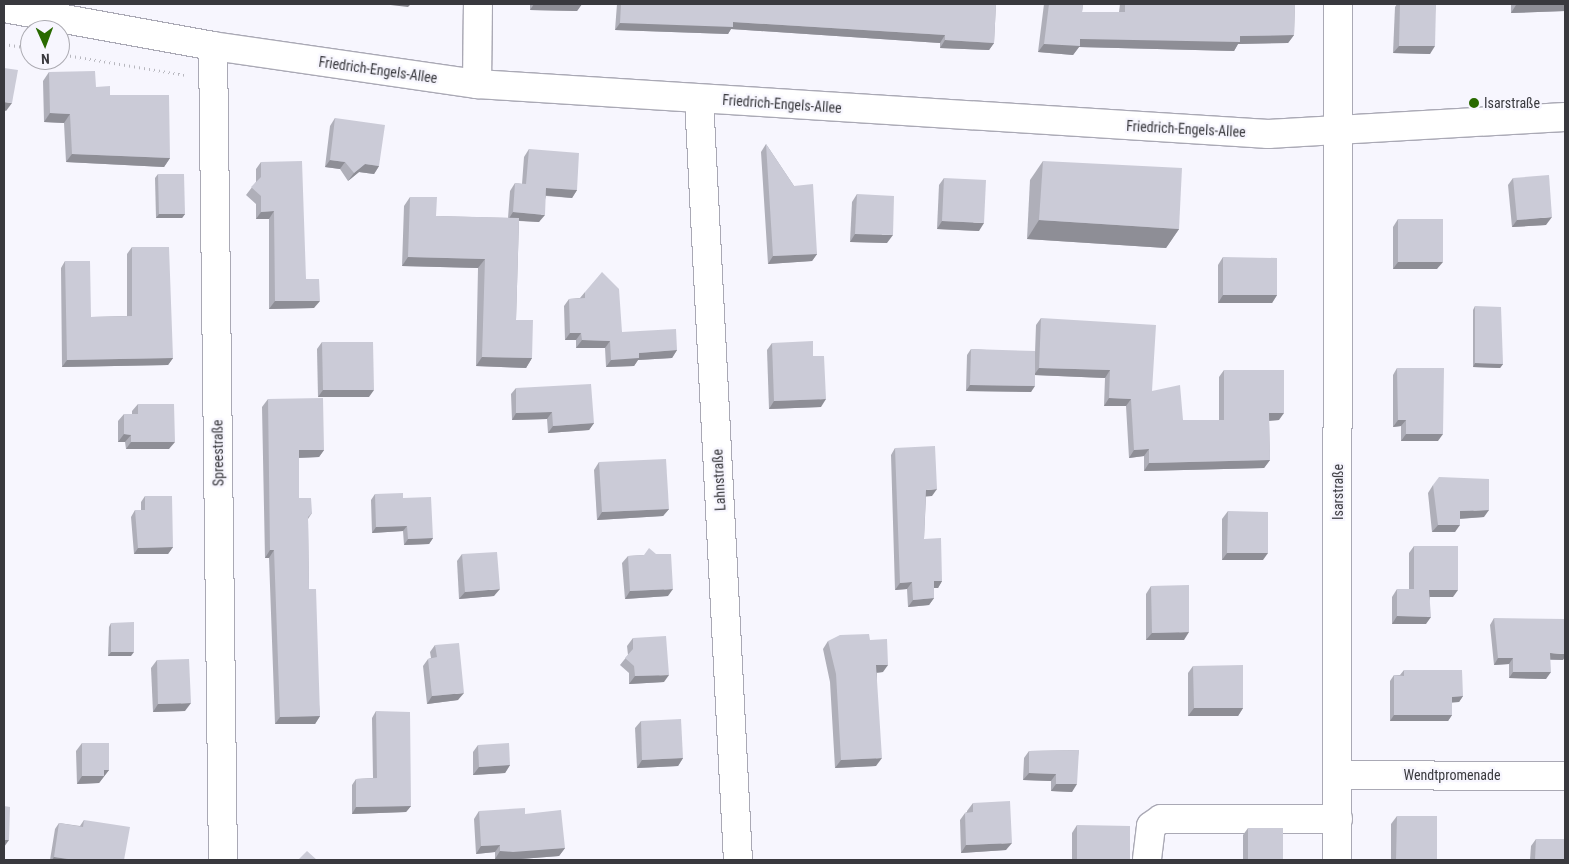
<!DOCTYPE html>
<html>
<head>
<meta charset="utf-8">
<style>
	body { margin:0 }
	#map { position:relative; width:1569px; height:864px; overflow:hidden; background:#f7f6fe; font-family:"Roboto Condensed",sans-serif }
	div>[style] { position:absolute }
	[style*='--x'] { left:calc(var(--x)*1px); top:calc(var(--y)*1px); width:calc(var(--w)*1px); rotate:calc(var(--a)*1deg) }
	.path>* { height:3px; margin-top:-1.5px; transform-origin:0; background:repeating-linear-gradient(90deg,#b8b8bf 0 1px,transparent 0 5px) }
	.roads { filter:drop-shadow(1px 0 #aaa9b5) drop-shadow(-1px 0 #aaa9b5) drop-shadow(0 1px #aaa9b5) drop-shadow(0 -1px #aaa9b5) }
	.minor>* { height:28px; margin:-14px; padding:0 14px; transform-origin:14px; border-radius:14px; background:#fff }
	.wall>* { inset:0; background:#afafb9 }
	.shaded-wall>* { inset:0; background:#8e8e96 }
	.building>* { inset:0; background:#cbcbd7 }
	.dots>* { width:14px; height:14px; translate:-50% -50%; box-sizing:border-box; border:2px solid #f7f6fe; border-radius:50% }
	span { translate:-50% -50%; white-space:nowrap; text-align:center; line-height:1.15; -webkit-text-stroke:4.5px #f7f6fe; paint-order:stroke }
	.street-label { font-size:14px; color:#39393e }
	.poi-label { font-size:14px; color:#39393e }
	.left { translate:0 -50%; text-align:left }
	.frame { position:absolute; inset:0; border:5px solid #39393e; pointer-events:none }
	.north { position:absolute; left:20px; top:20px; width:50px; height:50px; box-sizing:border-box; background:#f7f6fe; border:1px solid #abaab1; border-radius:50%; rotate:178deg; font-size:14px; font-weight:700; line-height:20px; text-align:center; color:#39393e }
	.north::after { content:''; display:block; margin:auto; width:18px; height:22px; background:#296a00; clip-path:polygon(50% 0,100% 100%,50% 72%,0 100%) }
</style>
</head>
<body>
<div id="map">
	<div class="path">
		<i style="--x:4;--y:44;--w:26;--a:9"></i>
		<i style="--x:60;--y:54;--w:128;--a:9.5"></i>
	</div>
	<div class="roads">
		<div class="minor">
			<i style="--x:4;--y:8;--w:212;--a:10.3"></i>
			<i style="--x:213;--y:46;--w:267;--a:8.2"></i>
			<i style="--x:477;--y:84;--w:793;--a:3.62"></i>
			<i style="--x:1268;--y:134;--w:297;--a:-3.3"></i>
			<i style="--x:213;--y:46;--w:814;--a:89.3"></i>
			<i style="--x:477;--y:84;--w:80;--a:-89.3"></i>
			<i style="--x:699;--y:99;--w:762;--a:87.07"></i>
			<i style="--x:1338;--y:775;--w:227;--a:0.3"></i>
			<i style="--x:1147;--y:859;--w:33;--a:-83"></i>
			<i style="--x:1151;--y:826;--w:12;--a:-35"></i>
			<i style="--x:1161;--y:819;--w:177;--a:0"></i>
			<i style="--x:1337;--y:860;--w:856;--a:-89.93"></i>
		</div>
	</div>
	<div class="wall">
		<i style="clip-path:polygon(530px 4px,582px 4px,577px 11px,530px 10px)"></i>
		<i style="clip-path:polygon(617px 4px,996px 4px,994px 43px,989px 50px,940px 48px,940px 43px,731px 29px,728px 34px,615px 30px)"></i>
		<i style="clip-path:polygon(1044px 4px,1083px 4px,1082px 12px,1119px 12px,1120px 4px,1295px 4px,1294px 35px,1288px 43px,1238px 44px,1234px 51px,1079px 47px,1073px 55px,1038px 52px)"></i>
		<i style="clip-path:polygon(1397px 4px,1436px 4px,1430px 54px,1393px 53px,1395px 7px)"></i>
		<i style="clip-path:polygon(1511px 4px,1565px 4px,1565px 11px,1511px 13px)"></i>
		<i style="clip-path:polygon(49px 72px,96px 87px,110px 95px,170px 158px,164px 167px,66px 162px,64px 123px,44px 122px,43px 81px)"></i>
		<i style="clip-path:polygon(335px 118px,379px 166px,374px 174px,359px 172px,348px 181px,340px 169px,325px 167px,330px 126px)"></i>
		<i style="clip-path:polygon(766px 144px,794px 186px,817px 254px,812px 261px,768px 264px,761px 152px)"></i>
		<i style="clip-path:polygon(529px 149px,577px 190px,572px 198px,546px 196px,539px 222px,519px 221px,516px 320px,532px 358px,526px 368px,476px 366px,478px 268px,402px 266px,404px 206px,410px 197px,436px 216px,508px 218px,510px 191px,515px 183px,522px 184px,524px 157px)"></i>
		<i style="clip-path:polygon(1043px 161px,1179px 229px,1166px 248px,1027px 239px,1030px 180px)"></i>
		<i style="clip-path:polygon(261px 162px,306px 279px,314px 308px,269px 309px,269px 219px,256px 219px,256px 204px,246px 195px,256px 182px,256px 169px)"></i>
		<i style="clip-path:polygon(158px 174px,185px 214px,182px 218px,156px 218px,155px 178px)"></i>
		<i style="clip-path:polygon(944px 178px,979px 231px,937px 229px,939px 185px)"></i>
		<i style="clip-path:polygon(1513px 178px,1546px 225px,1512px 227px,1508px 185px)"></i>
		<i style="clip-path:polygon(857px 194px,887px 243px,850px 242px,852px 202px)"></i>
		<i style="clip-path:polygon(1398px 219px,1437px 269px,1393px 269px,1393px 227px)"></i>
		<i style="clip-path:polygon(132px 247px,173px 358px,168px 365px,62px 367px,61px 268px,65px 261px,91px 317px,127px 316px,127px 254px)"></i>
		<i style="clip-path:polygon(1223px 257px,1277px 295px,1272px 303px,1218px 303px,1218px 265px)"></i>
		<i style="clip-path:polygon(585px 292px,622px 332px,677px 350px,672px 358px,638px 360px,634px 366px,606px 367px,605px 348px,576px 348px,576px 340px,565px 340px,564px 306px,569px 299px,580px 298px)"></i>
		<i style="clip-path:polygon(1475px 306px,1503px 364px,1500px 368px,1473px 367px,1473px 310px)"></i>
		<i style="clip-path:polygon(1041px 318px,1152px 391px,1183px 420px,1219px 420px,1219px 377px,1224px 370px,1279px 420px,1269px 421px,1270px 460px,1264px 468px,1144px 471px,1144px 456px,1129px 458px,1126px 406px,1104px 406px,1105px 378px,1035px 375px,1031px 392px,966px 391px,967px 355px,971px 349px,1035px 353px,1036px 325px)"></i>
		<i style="clip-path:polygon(322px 342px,369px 397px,318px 397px,317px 349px)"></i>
		<i style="clip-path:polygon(772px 343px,813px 356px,821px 407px,769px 409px,767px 350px)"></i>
		<i style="clip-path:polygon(1397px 368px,1438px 441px,1401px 441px,1401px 426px,1393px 427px,1393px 375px)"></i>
		<i style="clip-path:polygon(516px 388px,594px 423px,589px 430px,548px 433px,547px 419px,512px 420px,511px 394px)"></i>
		<i style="clip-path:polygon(268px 399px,324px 450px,319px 457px,299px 458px,299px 498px,312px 513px,308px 519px,309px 589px,320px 716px,315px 724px,275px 724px,269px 558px,265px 558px,262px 407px)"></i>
		<i style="clip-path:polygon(138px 404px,169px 449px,126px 449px,125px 442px,118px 442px,118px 421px,124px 414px,132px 414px,132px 411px)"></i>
		<i style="clip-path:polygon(895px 448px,932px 496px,926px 496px,924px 539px,942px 581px,938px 588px,934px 588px,934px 598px,929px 605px,908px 607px,907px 589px,895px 590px,891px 455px)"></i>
		<i style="clip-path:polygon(599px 462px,669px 509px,663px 516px,597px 520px,594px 470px)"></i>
		<i style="clip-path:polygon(1433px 485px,1484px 517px,1460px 519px,1455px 532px,1432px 532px,1428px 493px)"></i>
		<i style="clip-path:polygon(375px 494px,403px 498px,433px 538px,429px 544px,404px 545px,403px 531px,372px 533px,371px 500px)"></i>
		<i style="clip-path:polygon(145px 496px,173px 547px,168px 554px,134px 554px,131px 517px,135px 510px,141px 510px,141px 502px)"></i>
		<i style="clip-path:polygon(1228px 511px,1263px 560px,1222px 560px,1222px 519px)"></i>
		<i style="clip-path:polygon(1414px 546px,1453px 597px,1430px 597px,1426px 624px,1392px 624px,1392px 597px,1397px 589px,1409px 589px,1409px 553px)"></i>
		<i style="clip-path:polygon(462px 554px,494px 596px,459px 599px,457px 561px)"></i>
		<i style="clip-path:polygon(644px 555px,668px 596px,625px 599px,622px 563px,628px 556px)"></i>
		<i style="clip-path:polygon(1151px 586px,1184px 640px,1146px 640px,1146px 594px)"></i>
		<i style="clip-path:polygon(1494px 618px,1563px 660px,1550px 660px,1546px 679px,1509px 678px,1509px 664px,1494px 665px,1490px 625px)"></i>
		<i style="clip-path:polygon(111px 623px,131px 656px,108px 656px,109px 627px)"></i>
		<i style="clip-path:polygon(633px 638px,664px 682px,629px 684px,629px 673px,620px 665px,628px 655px,627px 646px)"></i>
		<i style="clip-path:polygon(870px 640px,883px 672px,877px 673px,876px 766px,835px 768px,830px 682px,823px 649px,828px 641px)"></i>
		<i style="clip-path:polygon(435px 645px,458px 700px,427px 704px,423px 666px,428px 659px,431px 658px,430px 652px)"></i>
		<i style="clip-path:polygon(157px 660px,185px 711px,153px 712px,151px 668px)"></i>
		<i style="clip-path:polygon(1193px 666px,1243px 708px,1238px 716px,1188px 716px,1188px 673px)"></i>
		<i style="clip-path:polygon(1404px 670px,1463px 696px,1459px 702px,1452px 702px,1452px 715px,1448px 721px,1390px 721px,1390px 681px,1394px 675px,1400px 675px)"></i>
		<i style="clip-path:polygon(376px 711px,411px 806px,406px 812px,352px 814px,352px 785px,356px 779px,373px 778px,372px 718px)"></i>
		<i style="clip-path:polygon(641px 721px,683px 758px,678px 766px,637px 768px,635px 728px)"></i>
		<i style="clip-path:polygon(82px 743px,109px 770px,99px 783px,77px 784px,76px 751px)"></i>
		<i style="clip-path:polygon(478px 745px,510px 765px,505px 773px,473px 775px,473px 752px)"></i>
		<i style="clip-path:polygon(1079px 750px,1072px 792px,1051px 791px,1051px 781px,1023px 780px,1024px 758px,1029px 751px)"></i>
		<i style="clip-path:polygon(973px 803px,1006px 850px,961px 853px,960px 820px,965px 813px,967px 812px,967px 811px)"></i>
		<i style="clip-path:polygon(479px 811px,525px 814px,565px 848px,559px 856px,508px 860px,495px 859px,495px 852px,476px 854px,474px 819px)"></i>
		<i style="clip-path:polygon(1397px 816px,1437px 860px,1391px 860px,1391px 824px)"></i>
		<i style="clip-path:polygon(84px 820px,124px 860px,50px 860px,55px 829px,59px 823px,80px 826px)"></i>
		<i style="clip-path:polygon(1077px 825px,1130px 860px,1072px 860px,1072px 833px)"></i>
		<i style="clip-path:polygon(1248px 828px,1283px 860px,1243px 860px,1243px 835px)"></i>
		<i style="clip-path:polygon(1536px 839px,1565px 860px,1530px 860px,1531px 846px)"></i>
	</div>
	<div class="shaded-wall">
		<i style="clip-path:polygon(382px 4px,411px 4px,408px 7px)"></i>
		<i style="clip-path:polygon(534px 4px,582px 4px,577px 11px,530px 10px)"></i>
		<i style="clip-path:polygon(1565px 4px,1565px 11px,1511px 13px,1516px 5px)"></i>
		<i style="clip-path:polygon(733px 22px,945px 35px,940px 43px,731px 29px,728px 34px,615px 30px,620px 23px)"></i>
		<i style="clip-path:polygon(1294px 35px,1288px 43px,1238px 44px,1234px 51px,1079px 47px,1073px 55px,1038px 52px,1044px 44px,1080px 39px)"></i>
		<i style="clip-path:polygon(945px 40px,994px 43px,989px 50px,940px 48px)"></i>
		<i style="clip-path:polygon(1399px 46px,1435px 46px,1430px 54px,1393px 53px)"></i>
		<i style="clip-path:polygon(4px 102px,12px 103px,6px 111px,4px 110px)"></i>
		<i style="clip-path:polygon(50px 113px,70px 114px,64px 123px,44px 122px)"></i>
		<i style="clip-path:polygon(72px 154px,170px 158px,164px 167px,66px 162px)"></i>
		<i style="clip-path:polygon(330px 160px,345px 162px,340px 169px,325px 167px)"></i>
		<i style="clip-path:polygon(365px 164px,379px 166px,374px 174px,359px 172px,348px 181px,354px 173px)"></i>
		<i style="clip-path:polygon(546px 188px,577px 190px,572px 198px,541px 195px)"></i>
		<i style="clip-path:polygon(274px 211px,269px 219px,256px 219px,261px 212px)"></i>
		<i style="clip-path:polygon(513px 212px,545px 215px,539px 222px,508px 220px)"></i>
		<i style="clip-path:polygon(159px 214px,185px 214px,182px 218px,156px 218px)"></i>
		<i style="clip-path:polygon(1552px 217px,1546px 225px,1512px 227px,1517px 220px)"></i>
		<i style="clip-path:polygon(1039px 220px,1179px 229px,1166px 248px,1027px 239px)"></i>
		<i style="clip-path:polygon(942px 221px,984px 223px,979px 231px,937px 229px)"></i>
		<i style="clip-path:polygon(855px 234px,893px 235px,887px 243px,850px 242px)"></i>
		<i style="clip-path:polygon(817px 254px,812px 261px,768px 264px,773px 256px)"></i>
		<i style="clip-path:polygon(408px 257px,485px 259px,478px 268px,402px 266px)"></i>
		<i style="clip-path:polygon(1398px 262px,1443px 262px,1437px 269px,1393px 269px)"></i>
		<i style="clip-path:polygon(1223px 295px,1277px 295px,1272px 303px,1218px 303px)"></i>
		<i style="clip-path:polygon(275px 301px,320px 301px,314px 308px,269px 309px)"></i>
		<i style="clip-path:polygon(570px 333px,581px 333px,576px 340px,565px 340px)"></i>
		<i style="clip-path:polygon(582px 340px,610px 341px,605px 348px,576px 348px)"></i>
		<i style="clip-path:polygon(677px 350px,672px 358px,638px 360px,634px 366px,606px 367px,611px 360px,639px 353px)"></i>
		<i style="clip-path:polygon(482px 357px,532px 358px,526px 368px,476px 366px)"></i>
		<i style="clip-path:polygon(173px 358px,168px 365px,62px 367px,67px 360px)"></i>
		<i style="clip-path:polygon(1475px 363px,1503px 364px,1500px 368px,1473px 367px)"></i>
		<i style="clip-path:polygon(1039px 368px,1110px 370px,1105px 378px,1034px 375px)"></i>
		<i style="clip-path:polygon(970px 385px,1035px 386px,1031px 392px,966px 391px)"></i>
		<i style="clip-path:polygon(323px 390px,374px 390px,369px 397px,318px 397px)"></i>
		<i style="clip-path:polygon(1109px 398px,1131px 399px,1126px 406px,1104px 406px)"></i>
		<i style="clip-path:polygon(826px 399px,821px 407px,769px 409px,774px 401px)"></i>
		<i style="clip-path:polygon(552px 412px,547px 419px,512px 420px,516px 413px)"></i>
		<i style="clip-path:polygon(1269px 413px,1284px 413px,1279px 420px,1264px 421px)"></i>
		<i style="clip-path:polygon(1398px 420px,1406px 420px,1401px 426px,1393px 427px)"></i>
		<i style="clip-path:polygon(594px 423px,589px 430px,548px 433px,553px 426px)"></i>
		<i style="clip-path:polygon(124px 434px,131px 435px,125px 442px,118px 442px)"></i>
		<i style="clip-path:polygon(1406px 434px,1443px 434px,1438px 441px,1401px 441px)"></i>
		<i style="clip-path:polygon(131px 442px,175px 442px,169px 449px,126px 449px)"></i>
		<i style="clip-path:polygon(1149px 449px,1144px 456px,1129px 458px,1134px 450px)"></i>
		<i style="clip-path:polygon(299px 450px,324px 450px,319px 457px,294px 458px)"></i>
		<i style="clip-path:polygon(1270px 460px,1264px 468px,1144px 471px,1149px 463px)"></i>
		<i style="clip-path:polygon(937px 489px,932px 496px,921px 497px,926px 490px)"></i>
		<i style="clip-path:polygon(669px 509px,663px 516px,597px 520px,602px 512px)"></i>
		<i style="clip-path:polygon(1489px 510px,1484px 517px,1455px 519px,1460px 511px)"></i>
		<i style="clip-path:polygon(1438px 525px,1460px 525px,1455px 532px,1432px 532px)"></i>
		<i style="clip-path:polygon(407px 526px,403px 531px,372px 533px,376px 527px)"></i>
		<i style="clip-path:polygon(433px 538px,429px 544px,404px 545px,408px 539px)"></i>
		<i style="clip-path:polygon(173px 547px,168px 554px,134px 554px,138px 548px)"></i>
		<i style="clip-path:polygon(270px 550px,274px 550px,269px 558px,265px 558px)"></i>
		<i style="clip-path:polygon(1227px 553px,1268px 553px,1263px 560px,1222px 560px)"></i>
		<i style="clip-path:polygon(934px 581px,942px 581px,938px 588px,929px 588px)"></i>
		<i style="clip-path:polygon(912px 582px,907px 589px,895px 590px,900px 583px)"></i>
		<i style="clip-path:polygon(500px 589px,494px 596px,459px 599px,465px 592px)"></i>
		<i style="clip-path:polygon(673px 589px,668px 596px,625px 599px,630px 591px)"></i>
		<i style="clip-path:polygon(1429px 590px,1458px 590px,1453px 597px,1424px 597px)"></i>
		<i style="clip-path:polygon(934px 598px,929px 605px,908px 607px,913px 600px)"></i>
		<i style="clip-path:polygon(1397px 616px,1431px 617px,1426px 624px,1392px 624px)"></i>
		<i style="clip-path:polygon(1189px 632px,1184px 640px,1146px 640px,1152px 633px)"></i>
		<i style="clip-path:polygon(111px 652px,134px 652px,131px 656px,108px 656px)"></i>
		<i style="clip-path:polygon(1550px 653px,1565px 654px,1565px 657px,1563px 660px,1546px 659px)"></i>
		<i style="clip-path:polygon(1498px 658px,1513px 658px,1509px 664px,1494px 665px)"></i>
		<i style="clip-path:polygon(876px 665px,888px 665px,883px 672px,871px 673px)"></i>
		<i style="clip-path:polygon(1513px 672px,1551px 672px,1546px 679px,1509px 678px)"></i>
		<i style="clip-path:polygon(669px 675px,664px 682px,629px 684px,635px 676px)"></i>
		<i style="clip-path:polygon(464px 693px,458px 700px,427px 704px,432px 696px)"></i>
		<i style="clip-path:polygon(1463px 696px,1459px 702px,1448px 703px,1452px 697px)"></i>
		<i style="clip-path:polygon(191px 703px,185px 711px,153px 712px,158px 704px)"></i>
		<i style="clip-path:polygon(1194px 708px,1243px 708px,1238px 716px,1188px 716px)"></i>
		<i style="clip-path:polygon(1394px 715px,1452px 715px,1448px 721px,1390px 721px)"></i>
		<i style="clip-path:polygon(320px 716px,315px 724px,275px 724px,280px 717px)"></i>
		<i style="clip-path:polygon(683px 758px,678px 766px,637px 768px,642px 760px)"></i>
		<i style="clip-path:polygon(882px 758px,876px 766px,835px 768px,841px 760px)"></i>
		<i style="clip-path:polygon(510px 765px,505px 773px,473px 775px,479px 767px)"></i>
		<i style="clip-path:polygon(104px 770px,109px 770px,99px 783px,77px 784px,82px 776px)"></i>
		<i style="clip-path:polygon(1029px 773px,1056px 774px,1051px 781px,1023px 780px)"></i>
		<i style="clip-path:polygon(1056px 784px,1077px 784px,1072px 792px,1051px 791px)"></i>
		<i style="clip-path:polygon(411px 806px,406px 812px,352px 814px,356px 807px)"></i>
		<i style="clip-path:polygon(4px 840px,9px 840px,4px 847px)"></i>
		<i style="clip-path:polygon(1012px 843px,1006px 850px,961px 853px,966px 845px)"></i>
		<i style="clip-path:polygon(500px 845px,495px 852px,476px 854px,481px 846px)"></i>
		<i style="clip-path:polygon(565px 848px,559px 856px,508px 860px,495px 859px,500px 851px)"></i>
		<i style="clip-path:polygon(54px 857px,75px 860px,52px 860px)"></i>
	</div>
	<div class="building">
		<i style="clip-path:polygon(621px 4px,996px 4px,994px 43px,945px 40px,945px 35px,733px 22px,733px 27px,620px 23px)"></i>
		<i style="clip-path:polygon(1049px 4px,1083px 4px,1082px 12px,1125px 12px,1125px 4px,1295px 4px,1294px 35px,1240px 36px,1240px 42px,1080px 39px,1080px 46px,1044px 44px)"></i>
		<i style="clip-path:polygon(1400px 4px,1436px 4px,1435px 46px,1399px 46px)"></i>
		<i style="clip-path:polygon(1516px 4px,1565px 4px,1516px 5px)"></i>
		<i style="clip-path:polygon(4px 68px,18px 70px,12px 103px,4px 102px)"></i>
		<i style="clip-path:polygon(95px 71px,96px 87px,110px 86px,110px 95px,169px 95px,170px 158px,72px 154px,70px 114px,50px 113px,49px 72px)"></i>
		<i style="clip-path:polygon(335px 118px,385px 125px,379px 166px,365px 164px,354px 173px,345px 162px,330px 160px)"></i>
		<i style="clip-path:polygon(766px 144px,794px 186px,813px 184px,817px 254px,773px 256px)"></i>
		<i style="clip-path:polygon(529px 149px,579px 153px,577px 190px,546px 188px,545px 215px,513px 212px,515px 183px,526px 184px)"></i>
		<i style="clip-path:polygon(302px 161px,306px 279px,319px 279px,320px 301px,275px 301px,274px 211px,261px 212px,261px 196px,251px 187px,261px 177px,261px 162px)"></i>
		<i style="clip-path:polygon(1043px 161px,1182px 168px,1179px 229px,1039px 220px)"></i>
		<i style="clip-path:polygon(158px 174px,184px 174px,185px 214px,159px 214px)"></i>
		<i style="clip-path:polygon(1549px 175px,1552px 217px,1517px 220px,1513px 178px)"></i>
		<i style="clip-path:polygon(944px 178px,986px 180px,984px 223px,942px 221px)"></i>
		<i style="clip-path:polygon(857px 194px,894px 196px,893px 235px,855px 234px)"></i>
		<i style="clip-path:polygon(410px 197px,437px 197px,436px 216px,519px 218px,516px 320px,533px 320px,532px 358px,482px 357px,485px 259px,408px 257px)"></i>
		<i style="clip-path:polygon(1398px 219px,1443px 219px,1443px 262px,1398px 262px)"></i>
		<i style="clip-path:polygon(132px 247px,169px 247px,173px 358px,67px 360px,65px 261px,90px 261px,91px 317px,132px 316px)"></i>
		<i style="clip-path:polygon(1223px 257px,1277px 258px,1277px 295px,1223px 295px)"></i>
		<i style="clip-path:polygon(602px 272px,619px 289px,622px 332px,676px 329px,677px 350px,639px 353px,639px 358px,611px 360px,610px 341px,582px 340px,581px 333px,570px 333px,569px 299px,585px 298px,585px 292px)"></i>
		<i style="clip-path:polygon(1475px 306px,1501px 307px,1503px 364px,1475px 363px)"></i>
		<i style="clip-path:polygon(1041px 318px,1156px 325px,1152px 391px,1180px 385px,1183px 420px,1224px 420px,1224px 370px,1284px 370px,1284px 413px,1269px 413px,1270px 460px,1149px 463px,1149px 449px,1134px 450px,1131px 399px,1109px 398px,1110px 370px,1039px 368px)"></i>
		<i style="clip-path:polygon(813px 341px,813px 356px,824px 356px,826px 399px,774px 401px,772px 343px)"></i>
		<i style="clip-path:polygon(322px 342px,373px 342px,374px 390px,323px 390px)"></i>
		<i style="clip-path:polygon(971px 349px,1035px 351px,1035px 386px,970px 385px)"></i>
		<i style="clip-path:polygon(1397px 368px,1444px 368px,1443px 434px,1406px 434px,1406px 420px,1398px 420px)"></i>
		<i style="clip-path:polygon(591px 384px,594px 423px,553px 426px,552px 412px,516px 413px,516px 388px)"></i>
		<i style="clip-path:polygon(323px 398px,324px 450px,299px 450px,299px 498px,311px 498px,312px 513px,308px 517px,309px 589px,316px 589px,320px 716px,280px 717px,274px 550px,270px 550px,268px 399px)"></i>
		<i style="clip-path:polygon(138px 404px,174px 404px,175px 442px,131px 442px,131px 435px,124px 434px,124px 414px,138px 414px)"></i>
		<i style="clip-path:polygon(935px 446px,937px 489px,926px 490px,924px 539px,941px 538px,942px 581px,934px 581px,934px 598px,913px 600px,912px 582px,900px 583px,895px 448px)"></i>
		<i style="clip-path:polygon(666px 459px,669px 509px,602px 512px,599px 462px)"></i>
		<i style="clip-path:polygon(1439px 477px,1489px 479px,1489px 510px,1460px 511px,1460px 525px,1438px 525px,1433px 485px)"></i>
		<i style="clip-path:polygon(403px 493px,403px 498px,431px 497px,433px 538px,408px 539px,407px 526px,376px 527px,375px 494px)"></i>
		<i style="clip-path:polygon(145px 496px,172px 496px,173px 547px,138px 548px,135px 510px,145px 510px)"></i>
		<i style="clip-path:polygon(1228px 511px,1268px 512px,1268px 553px,1227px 553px)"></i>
		<i style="clip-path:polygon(1414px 546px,1458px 546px,1458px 590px,1429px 590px,1431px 617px,1397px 616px,1397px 589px,1414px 589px)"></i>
		<i style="clip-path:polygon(649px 548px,656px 554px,671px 554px,673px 589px,630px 591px,628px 556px,644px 555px)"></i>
		<i style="clip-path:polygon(497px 552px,500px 589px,465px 592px,462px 554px)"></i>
		<i style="clip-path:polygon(1189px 585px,1189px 632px,1152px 633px,1151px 586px)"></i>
		<i style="clip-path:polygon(1494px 618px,1565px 619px,1565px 654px,1550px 653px,1551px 672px,1513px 672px,1513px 658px,1498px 658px)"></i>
		<i style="clip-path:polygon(134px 622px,134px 652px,111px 652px,111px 623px)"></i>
		<i style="clip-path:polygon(869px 634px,870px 640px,887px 639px,888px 665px,876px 665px,882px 758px,841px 760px,836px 674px,828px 641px,840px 635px)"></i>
		<i style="clip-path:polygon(666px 636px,669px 675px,635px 676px,634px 666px,625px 658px,633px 649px,633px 638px)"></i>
		<i style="clip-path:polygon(459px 643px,464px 693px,432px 696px,428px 659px,437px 657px,435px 645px)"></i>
		<i style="clip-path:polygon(189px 659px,191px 703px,158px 704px,157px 660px)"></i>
		<i style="clip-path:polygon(1243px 665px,1243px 708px,1194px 708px,1193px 666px)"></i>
		<i style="clip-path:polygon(1404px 670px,1462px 670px,1463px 696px,1452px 697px,1452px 715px,1394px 715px,1394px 675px,1404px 676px)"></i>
		<i style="clip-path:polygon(376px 711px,410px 712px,411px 806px,356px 807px,356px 779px,377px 778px)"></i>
		<i style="clip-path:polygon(681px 719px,683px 758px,642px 760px,641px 721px)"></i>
		<i style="clip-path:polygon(82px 743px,109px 743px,109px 770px,104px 770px,104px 776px,82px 776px)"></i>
		<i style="clip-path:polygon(509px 743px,510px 765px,479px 767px,478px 745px)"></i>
		<i style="clip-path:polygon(1079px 750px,1077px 784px,1056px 784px,1056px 774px,1029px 773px,1029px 751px)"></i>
		<i style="clip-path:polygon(1010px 801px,1012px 843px,966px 845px,965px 813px,973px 812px,973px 803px)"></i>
		<i style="clip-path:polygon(4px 806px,10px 807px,9px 840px,4px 840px)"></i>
		<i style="clip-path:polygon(525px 808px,525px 814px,561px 810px,565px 848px,513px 852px,500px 851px,500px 845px,481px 846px,479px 811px)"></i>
		<i style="clip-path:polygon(1397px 816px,1437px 816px,1437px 860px,1396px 860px)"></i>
		<i style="clip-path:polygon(84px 820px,130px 827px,124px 860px,75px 860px,54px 857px,59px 823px,83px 827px)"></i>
		<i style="clip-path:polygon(1077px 825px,1130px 826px,1130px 860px,1077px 860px)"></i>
		<i style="clip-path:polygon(1248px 828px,1283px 828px,1283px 860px,1248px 860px)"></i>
		<i style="clip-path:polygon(1536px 839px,1565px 839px,1565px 860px,1535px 860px)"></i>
		<i style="clip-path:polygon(307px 851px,317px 860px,282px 860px,282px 859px,299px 859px)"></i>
	</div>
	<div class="dots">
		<i style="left:1474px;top:103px;background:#296a00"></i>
	</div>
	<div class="street-label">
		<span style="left:378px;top:70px;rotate:8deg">Friedrich-Engels-Allee</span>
		<span style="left:782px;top:104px;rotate:4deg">Friedrich-Engels-Allee</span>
		<span style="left:1186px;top:129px;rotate:3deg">Friedrich-Engels-Allee</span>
		<span style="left:218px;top:453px;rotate:-91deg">Spreestraße</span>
		<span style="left:719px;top:480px;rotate:-93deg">Lahnstraße</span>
		<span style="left:1338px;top:492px;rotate:-90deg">Isarstraße</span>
		<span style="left:1452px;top:775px">Wendtpromenade</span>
	</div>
	<div class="poi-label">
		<span class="left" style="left:1484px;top:103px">Isarstraße</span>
	</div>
	<div class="frame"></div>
	<div class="north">N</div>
</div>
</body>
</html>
